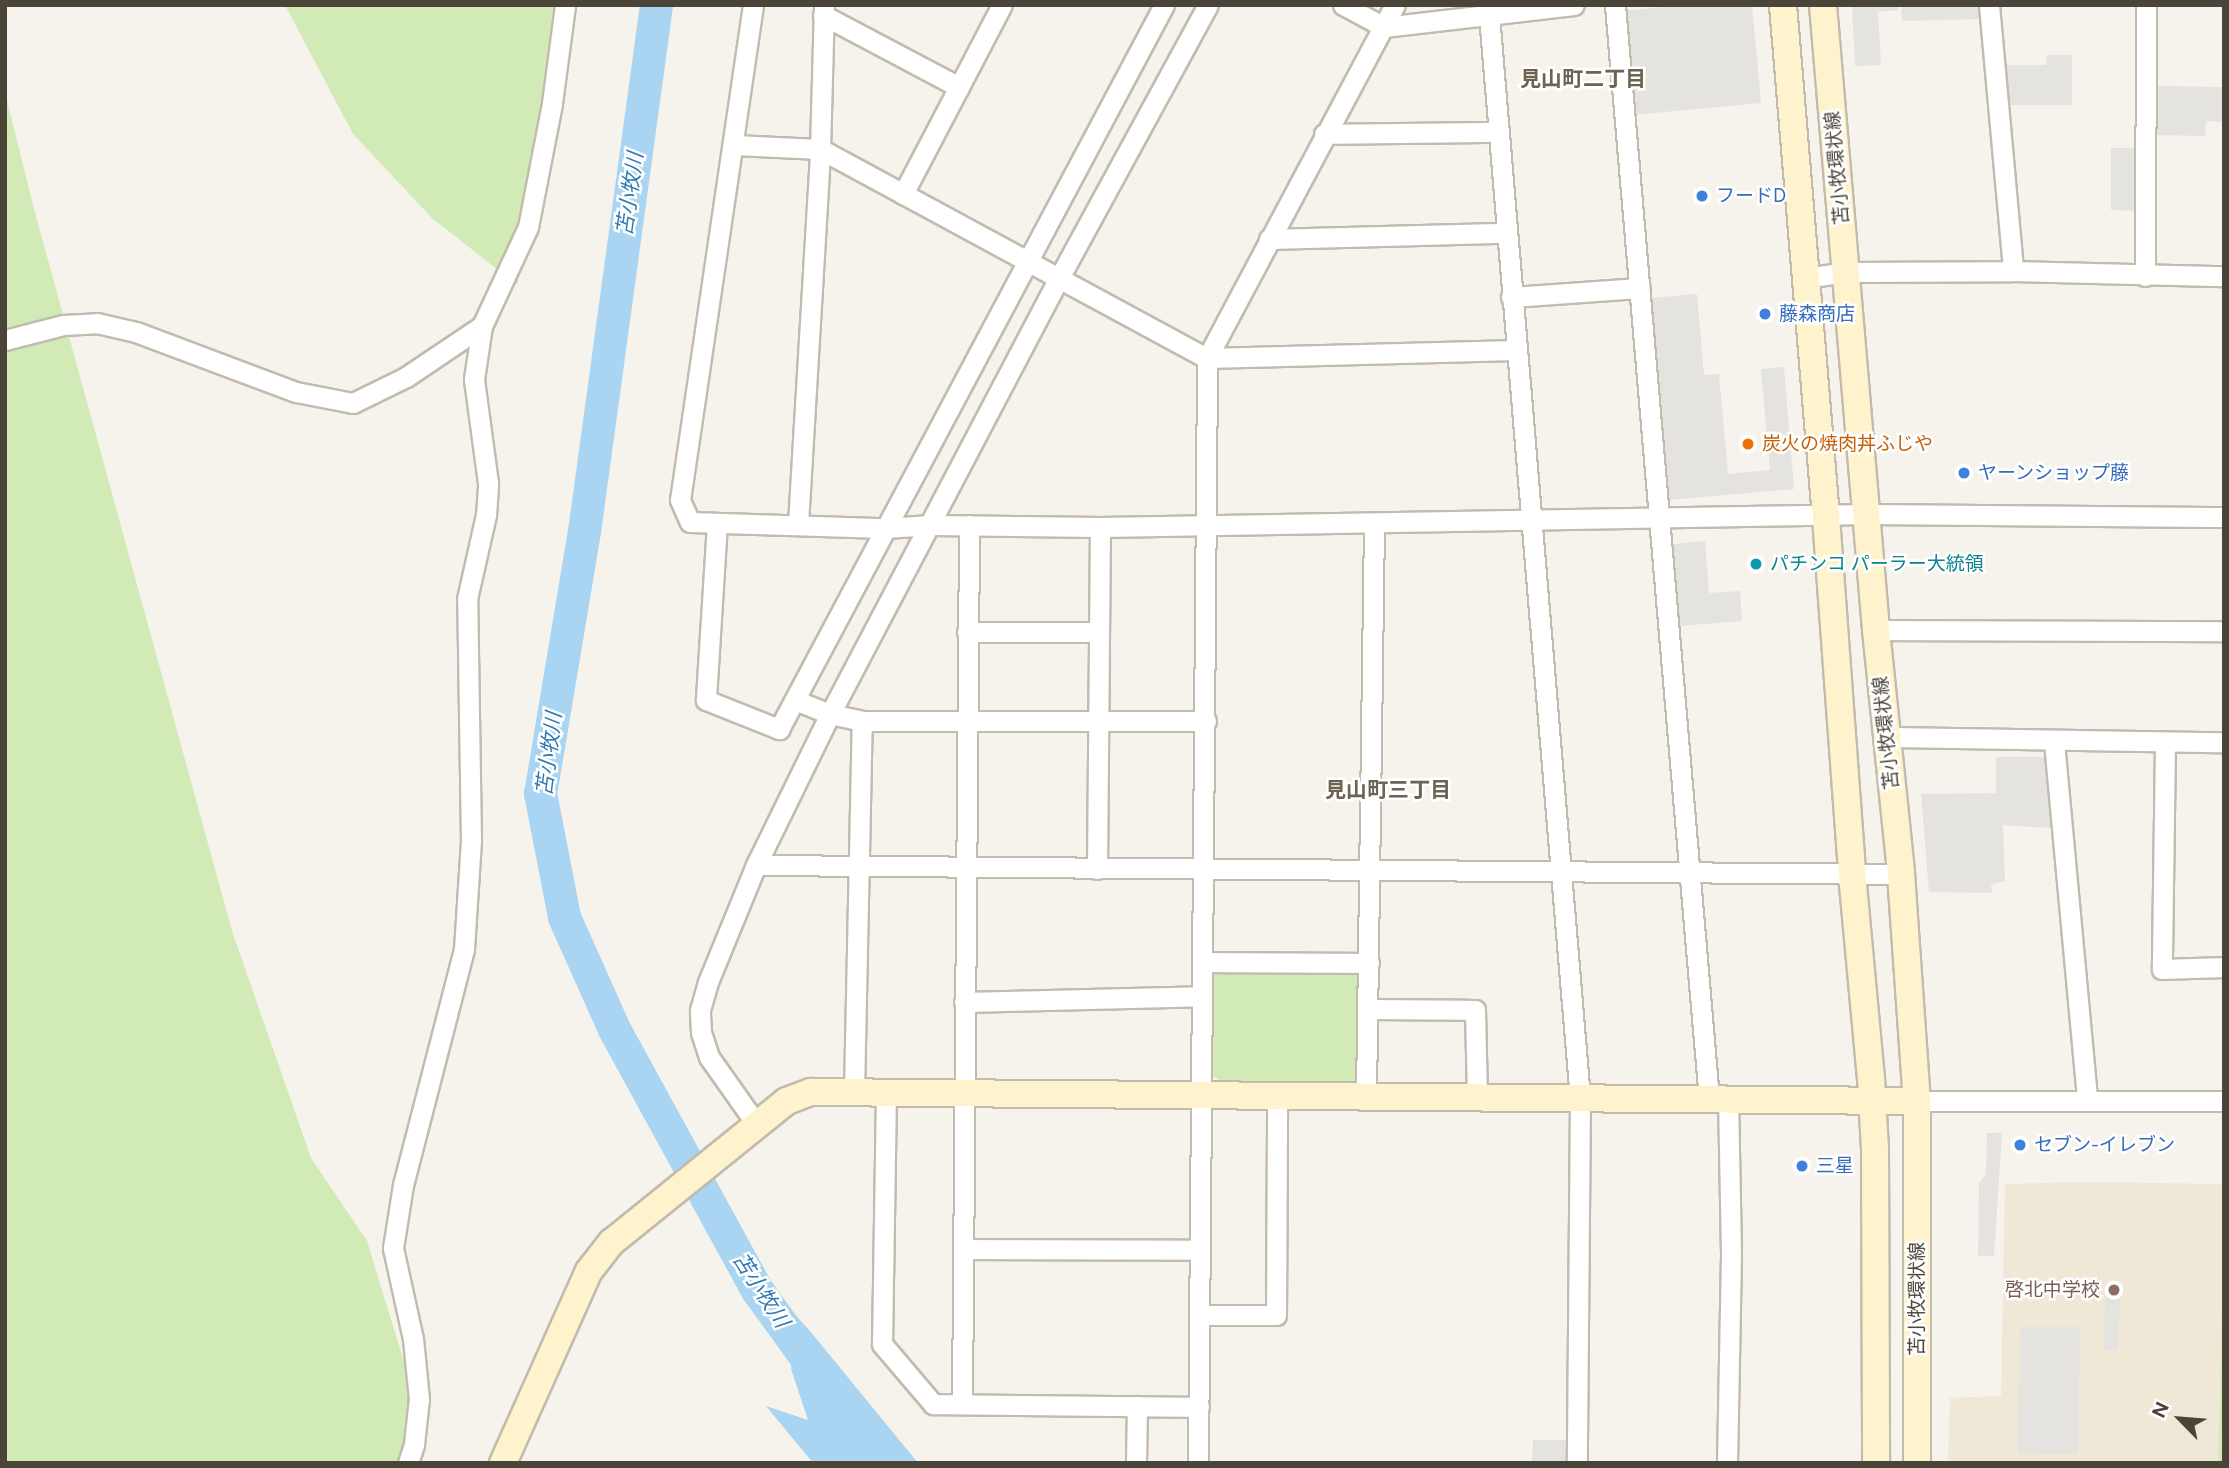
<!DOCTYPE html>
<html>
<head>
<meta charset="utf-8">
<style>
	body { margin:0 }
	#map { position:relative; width:2229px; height:1468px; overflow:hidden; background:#f6f3ec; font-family:Figtree,"Noto Sans JP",sans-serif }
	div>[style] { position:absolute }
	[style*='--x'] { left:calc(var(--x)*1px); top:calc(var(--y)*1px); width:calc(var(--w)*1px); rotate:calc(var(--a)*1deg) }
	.education>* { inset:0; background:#efe8d6 }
	.green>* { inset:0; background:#d2eab5 }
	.parking>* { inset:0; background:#e5e3e0 }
	.water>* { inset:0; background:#a9d4f2 }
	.river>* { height:33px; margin:-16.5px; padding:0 16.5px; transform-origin:16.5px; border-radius:16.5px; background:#a9d4f2 }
	.roads { filter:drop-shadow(2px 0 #c2bbae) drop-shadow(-2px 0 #c2bbae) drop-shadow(0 2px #c2bbae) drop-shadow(0 -2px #c2bbae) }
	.street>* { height:19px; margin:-9.5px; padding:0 9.5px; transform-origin:9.5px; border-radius:9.5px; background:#fff }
	.secondary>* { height:26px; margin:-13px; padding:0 13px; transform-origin:13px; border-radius:13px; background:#fff3cd }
	.dots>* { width:19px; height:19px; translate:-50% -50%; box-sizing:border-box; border:4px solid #fff; border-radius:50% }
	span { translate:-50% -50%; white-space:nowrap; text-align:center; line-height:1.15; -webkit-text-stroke:5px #fff; paint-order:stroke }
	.street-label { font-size:19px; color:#4b4439 }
	.shop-label { font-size:19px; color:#366cbe }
	.left { translate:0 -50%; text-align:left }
	.food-label { font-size:19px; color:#c56008 }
	.culture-label { font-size:19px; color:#0d838f }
	.education-label { font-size:19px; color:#785e54 }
	.right { translate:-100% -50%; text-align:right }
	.neighbourhood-label { font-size:21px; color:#6e6250; font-weight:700 }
	.water-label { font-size:21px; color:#2e7ab2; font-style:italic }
	.frame { position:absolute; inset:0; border:7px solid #4b4439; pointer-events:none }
	.north { position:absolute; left:2145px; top:1384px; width:70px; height:70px; -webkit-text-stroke:5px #fff; paint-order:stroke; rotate:295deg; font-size:19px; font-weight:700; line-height:28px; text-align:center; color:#4b4439 }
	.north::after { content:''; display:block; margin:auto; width:24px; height:32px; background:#4b4439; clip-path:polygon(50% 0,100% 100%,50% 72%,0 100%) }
</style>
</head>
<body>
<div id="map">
	<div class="education">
		<i style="clip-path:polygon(2089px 1182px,2224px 1184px,2224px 1463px,1948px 1463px,1950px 1398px,2001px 1396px,2005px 1184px)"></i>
	</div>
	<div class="green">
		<i style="clip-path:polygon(285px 5px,563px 5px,543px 166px,517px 285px,432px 218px,353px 134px)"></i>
		<i style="clip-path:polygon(5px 92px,34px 209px,232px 931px,311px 1158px,367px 1241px,408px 1375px,409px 1432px,400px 1463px,5px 1463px)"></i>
		<i style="clip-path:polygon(1214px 967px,1362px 969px,1357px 1081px,1221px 1081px,1213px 1076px)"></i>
		<i style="clip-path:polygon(2224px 1211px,2224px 1463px,2218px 1463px,2220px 1406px)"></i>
	</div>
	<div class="parking">
		<i style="clip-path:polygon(1682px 5px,1752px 5px,1761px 103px,1633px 115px,1624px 11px)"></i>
		<i style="clip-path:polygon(1852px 5px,1898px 5px,1898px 10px,1878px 12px,1881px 65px,1855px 66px)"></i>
		<i style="clip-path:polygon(1901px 5px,1980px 5px,1982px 19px,1902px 21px)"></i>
		<i style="clip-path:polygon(2047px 55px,2072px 55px,2072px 105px,2006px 105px,2006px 65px,2046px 65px)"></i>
		<i style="clip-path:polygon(2156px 86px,2223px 87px,2223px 122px,2206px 121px,2205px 136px,2155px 135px)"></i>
		<i style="clip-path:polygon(2111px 148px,2138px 148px,2138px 211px,2111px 210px)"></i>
		<i style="clip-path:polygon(1697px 294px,1704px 375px,1719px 374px,1728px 474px,1770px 470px,1761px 369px,1784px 367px,1794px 489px,1668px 500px,1650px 298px)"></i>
		<i style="clip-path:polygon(1705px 541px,1709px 593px,1740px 591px,1742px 621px,1679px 626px,1673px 544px)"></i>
		<i style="clip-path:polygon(1996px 757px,2044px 757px,2051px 828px,2003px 825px,2005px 881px,1991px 884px,1992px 893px,1929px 892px,1921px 794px,1996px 793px)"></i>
		<i style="clip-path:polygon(1987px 1133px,2002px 1133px,1994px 1256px,1978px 1256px,1979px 1183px,1986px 1174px)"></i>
		<i style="clip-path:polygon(2105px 1298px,2120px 1298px,2118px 1350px,2104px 1350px)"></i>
		<i style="clip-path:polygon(2020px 1327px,2080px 1327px,2078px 1454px,2018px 1453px)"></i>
		<i style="clip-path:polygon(1533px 1440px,1569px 1440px,1569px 1463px,1532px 1463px)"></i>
	</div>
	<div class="water">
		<i style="clip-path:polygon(779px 1297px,810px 1331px,918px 1463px,813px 1463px,766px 1406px,808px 1420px,791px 1369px,794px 1342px)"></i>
	</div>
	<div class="river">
		<i style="--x:656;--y:5;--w:531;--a:97.79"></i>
		<i style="--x:584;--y:531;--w:266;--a:99.5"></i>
		<i style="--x:540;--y:793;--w:126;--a:79"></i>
		<i style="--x:564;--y:917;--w:123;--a:65.9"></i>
		<i style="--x:614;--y:1029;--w:298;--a:61.3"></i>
		<i style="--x:757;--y:1290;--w:107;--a:54.1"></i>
	</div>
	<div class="roads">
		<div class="street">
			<i style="--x:753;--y:5;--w:500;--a:98.39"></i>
			<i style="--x:680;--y:500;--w:24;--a:66"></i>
			<i style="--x:690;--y:522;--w:195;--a:1.8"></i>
			<i style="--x:885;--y:528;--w:46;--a:-3.7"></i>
			<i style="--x:931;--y:525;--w:169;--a:0.7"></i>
			<i style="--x:1100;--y:527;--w:768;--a:-0.97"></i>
			<i style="--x:1868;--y:514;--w:356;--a:0.5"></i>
			<i style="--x:1343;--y:5;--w:47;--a:28.2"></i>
			<i style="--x:1384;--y:27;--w:191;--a:-6.6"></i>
			<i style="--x:1615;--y:5;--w:1098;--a:85.09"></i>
			<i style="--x:1989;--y:5;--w:267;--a:84.8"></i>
			<i style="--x:823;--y:15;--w:154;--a:27.9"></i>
			<i style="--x:1489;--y:15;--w:1088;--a:85.2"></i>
			<i style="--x:1580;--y:1099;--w:364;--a:90.5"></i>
			<i style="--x:1324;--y:134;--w:173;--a:-0.7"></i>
			<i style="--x:734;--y:145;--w:86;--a:2.7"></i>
			<i style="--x:820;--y:149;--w:440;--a:28.4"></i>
			<i style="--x:1207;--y:358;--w:309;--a:-1.5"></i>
			<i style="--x:903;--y:194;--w:213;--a:-62.4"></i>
			<i style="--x:1269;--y:239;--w:236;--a:-1.5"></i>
			<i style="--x:2145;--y:276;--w:271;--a:-89.8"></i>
			<i style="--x:1805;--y:278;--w:41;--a:-8.3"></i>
			<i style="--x:1846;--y:272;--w:167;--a:-0.3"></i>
			<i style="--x:2013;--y:271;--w:211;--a:1.4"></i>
			<i style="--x:1511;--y:297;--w:129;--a:-4"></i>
			<i style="--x:5;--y:340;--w:60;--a:-14.5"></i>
			<i style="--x:63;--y:325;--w:34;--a:-3"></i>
			<i style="--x:97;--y:323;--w:40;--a:13"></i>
			<i style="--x:136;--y:332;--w:171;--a:20.6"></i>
			<i style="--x:296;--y:392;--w:58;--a:10.9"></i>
			<i style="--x:353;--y:403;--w:59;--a:-26.1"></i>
			<i style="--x:406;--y:377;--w:92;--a:-33.9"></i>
			<i style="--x:717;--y:523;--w:177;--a:93.6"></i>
			<i style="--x:706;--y:700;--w:79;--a:21.7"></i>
			<i style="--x:779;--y:729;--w:820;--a:-62"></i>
			<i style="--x:798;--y:524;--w:376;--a:-86.6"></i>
			<i style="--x:820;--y:149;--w:144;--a:-88.4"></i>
			<i style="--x:1876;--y:630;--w:348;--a:0.2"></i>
			<i style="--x:967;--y:632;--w:132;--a:0"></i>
			<i style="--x:795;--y:700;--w:38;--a:22"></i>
			<i style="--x:830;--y:714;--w:33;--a:12"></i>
			<i style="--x:862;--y:721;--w:344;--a:0"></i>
			<i style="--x:1887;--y:737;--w:337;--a:0.9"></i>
			<i style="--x:2054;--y:742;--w:358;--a:84.7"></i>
			<i style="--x:2165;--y:743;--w:226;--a:90.8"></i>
			<i style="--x:2162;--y:969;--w:62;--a:-1.8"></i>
			<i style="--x:756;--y:865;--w:1145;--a:0.45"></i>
			<i style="--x:1097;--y:869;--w:342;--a:-89.5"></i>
			<i style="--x:1203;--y:962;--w:166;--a:0.3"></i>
			<i style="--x:964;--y:1002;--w:238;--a:-1.4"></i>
			<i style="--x:1369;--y:1009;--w:106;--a:0.5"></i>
			<i style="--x:1475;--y:1010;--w:88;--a:88.7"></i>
			<i style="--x:854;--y:1092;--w:371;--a:-88.8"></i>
			<i style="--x:886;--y:1092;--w:252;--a:90.9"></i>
			<i style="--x:882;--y:1344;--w:79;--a:49.6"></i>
			<i style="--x:933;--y:1404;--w:266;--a:0.6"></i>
			<i style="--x:1366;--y:1096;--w:572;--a:-89.2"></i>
			<i style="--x:1917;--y:1101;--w:307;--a:0"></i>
			<i style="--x:757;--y:1125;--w:83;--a:-125.2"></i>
			<i style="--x:709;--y:1057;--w:26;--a:-108"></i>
			<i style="--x:701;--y:1032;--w:22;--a:-93"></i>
			<i style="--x:700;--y:1010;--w:29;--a:-74"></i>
			<i style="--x:708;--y:982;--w:126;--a:-67.7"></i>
			<i style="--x:756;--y:865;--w:168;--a:-63.9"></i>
			<i style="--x:830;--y:714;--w:492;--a:-62.3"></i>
			<i style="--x:1059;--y:278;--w:311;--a:-61.4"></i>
			<i style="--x:963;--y:1249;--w:236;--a:0.2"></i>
			<i style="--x:1199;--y:1315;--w:77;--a:0"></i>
			<i style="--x:1276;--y:1315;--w:220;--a:-89.7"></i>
			<i style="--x:962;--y:1404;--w:879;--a:-89.54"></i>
			<i style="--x:408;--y:1463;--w:20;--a:-72"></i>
			<i style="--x:414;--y:1444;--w:45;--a:-83.7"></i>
			<i style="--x:419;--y:1399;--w:60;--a:-95.7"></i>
			<i style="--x:413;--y:1339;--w:93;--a:-102.4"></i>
			<i style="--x:393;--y:1248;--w:64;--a:-81"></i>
			<i style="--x:403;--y:1185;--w:244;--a:-75.5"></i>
			<i style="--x:464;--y:949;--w:108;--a:-86.3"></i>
			<i style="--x:471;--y:841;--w:242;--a:-90.9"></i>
			<i style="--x:467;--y:599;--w:86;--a:-77.3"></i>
			<i style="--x:486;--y:515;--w:32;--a:-86"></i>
			<i style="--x:488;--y:483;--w:105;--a:-97.7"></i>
			<i style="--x:474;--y:379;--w:54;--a:-81.4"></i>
			<i style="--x:482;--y:326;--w:109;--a:-65.1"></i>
			<i style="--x:528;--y:227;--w:126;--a:-79"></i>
			<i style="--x:552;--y:103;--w:99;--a:-82.4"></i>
			<i style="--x:1136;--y:1463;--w:57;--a:-89"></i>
			<i style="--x:1198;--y:1463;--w:1105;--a:-89.53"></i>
			<i style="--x:1207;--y:358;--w:400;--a:-62"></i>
			<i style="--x:1727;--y:1463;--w:210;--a:-88.9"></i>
			<i style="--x:1731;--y:1253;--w:154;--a:-91.1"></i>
		</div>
		<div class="secondary">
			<i style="--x:1783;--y:5;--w:514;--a:85.2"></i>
			<i style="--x:1826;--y:517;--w:358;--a:85.8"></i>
			<i style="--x:1852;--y:874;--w:205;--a:84.7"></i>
			<i style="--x:1871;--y:1078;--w:71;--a:86.8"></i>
			<i style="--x:1875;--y:1149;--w:314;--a:89.8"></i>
			<i style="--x:1823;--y:5;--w:627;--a:85.15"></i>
			<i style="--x:1876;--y:630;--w:245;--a:84.1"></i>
			<i style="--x:1901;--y:874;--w:228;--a:86"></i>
			<i style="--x:1917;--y:1101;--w:362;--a:90"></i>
			<i style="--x:503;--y:1463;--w:210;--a:-65.9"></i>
			<i style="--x:589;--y:1271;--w:37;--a:-52"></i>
			<i style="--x:612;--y:1242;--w:225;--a:-38.9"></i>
			<i style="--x:787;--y:1101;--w:26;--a:-21"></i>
			<i style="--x:811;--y:1092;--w:1106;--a:0.47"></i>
		</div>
	</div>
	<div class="dots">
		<i style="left:1702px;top:196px;background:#3f7fe0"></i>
		<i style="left:1765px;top:314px;background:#3f7fe0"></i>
		<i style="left:1748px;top:444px;background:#e8710a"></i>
		<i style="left:1964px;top:473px;background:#3f7fe0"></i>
		<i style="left:1756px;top:564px;background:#0f9aa8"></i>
		<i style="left:2020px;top:1145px;background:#3f7fe0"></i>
		<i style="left:1802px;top:1166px;background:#3f7fe0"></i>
		<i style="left:2114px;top:1290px;background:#8d6e63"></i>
	</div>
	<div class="street-label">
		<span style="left:1837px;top:168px;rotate:-95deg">苫小牧環状線</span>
		<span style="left:1886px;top:733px;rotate:-96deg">苫小牧環状線</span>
		<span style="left:1917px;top:1299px;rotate:-90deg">苫小牧環状線</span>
	</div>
	<div class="shop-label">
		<span class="left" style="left:1716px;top:196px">フードD</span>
		<span class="left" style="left:1779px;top:314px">藤森商店</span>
		<span class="left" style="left:1978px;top:473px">ヤーンショップ藤</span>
		<span class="left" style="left:2034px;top:1145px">セブン-イレブン</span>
		<span class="left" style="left:1816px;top:1166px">三星</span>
	</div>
	<div class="food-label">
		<span class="left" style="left:1762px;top:444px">炭火の焼肉丼ふじや</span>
	</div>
	<div class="culture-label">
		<span class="left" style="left:1770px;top:564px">パチンコ パーラー大統領</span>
	</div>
	<div class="education-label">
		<span class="right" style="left:2100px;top:1290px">啓北中学校</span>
	</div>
	<div class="neighbourhood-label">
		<span style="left:1583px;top:79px">見山町二丁目</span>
		<span style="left:1388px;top:790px">見山町三丁目</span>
	</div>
	<div class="water-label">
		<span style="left:630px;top:194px;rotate:-82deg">苫小牧川</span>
		<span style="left:549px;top:754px;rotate:-83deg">苫小牧川</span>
		<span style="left:761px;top:1290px;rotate:57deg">苫小牧川</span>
	</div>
	<div class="frame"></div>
	<div class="north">N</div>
</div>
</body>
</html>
